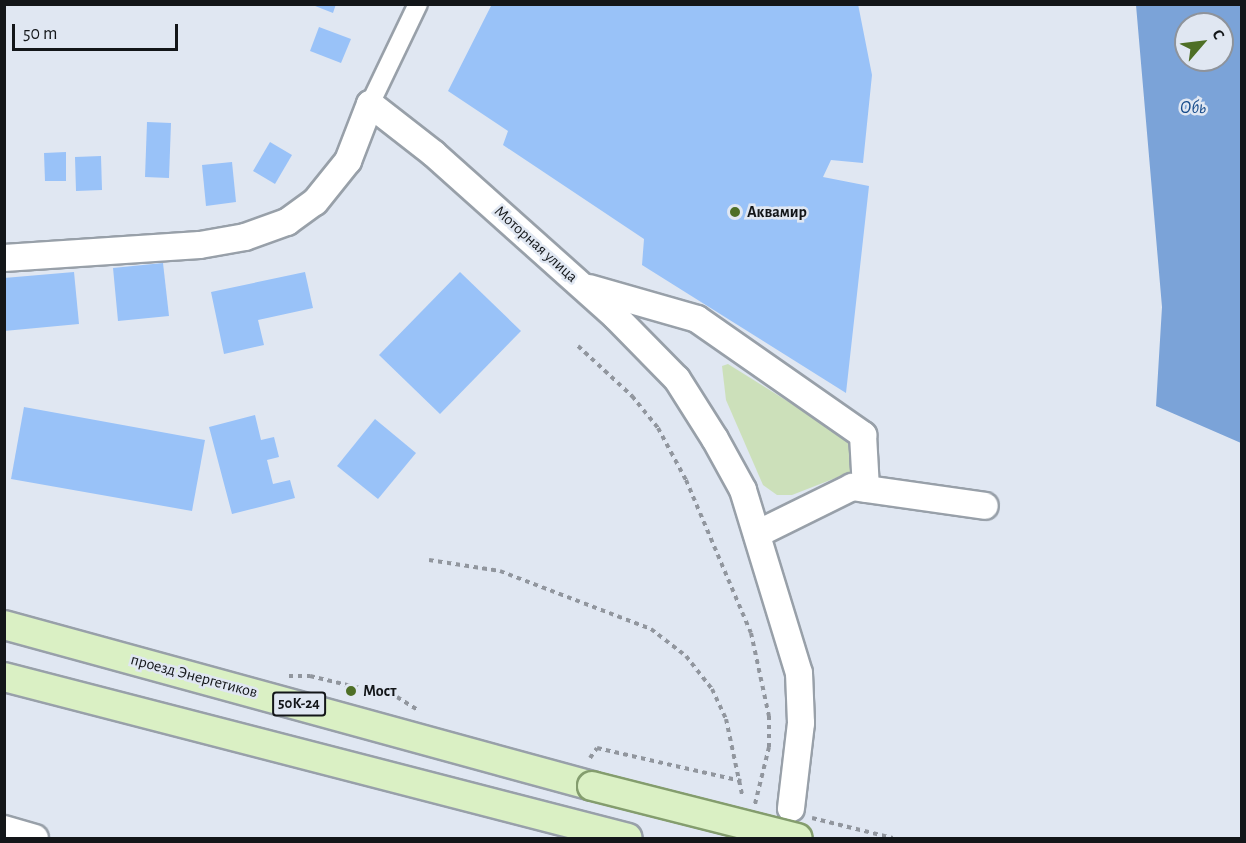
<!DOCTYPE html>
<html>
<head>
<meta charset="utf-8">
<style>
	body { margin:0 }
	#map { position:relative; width:1246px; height:843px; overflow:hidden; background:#e0e7f2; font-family:"Alegreya Sans",sans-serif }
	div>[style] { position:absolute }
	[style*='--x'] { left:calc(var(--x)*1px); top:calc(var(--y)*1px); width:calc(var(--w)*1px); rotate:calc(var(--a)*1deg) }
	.green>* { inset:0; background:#cce0ba }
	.water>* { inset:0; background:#7ba3d8 }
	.building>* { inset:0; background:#99c2f8 }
	.path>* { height:4px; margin-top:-2px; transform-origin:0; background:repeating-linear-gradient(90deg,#91969e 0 4.5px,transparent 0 9px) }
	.roads { filter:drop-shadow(2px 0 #98a0a9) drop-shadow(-2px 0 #98a0a9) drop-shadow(0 2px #98a0a9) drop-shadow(0 -2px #98a0a9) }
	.street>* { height:18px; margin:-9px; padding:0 9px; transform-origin:9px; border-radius:9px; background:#fff }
	.secondary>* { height:26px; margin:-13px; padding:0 13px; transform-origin:13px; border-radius:13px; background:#fff }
	.primary>* { height:28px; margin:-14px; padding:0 14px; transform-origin:14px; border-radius:14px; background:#daf0c4 }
	.path-bridge>* { height:4px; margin-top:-2px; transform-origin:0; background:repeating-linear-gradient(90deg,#91969e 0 4.5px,transparent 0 9px) }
	.bridges { filter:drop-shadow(2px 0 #849d6e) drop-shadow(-2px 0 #849d6e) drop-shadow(0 2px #849d6e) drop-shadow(0 -2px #849d6e) }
	.primary-bridge>* { height:28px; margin:-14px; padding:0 14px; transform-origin:14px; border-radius:14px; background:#daf0c4 }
	.dots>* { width:16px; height:16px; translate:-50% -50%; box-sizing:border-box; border:3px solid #e0e7f2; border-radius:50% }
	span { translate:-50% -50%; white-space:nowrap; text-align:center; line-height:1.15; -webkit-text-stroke:5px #e0e7f2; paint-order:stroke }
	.shield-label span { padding:2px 4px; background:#e0e7f2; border:2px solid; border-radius:4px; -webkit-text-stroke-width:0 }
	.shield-label { font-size:15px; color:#131619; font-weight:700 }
	.poi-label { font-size:16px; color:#131619; font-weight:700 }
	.left { translate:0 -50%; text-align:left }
	.street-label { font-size:16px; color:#131619 }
	.water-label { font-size:18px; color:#154a8a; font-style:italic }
	.frame { position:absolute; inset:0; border:6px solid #131619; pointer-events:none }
	.north { position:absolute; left:1174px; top:12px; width:60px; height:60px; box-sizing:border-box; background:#e0e7f2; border:2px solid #8e939b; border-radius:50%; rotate:62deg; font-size:16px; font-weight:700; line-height:24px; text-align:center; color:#131619 }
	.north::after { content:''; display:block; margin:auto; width:21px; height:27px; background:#4e6f26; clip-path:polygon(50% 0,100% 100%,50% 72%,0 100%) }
	.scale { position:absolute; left:12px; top:24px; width:166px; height:27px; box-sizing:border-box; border:3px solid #131619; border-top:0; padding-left:8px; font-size:18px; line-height:21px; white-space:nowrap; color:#131619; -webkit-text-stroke:4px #e0e7f2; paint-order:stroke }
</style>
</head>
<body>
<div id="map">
	<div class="green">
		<i style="clip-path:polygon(728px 364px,848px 439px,857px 464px,851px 472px,792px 495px,777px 495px,763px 485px,726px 400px,722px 366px)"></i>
	</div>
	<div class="water">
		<i style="clip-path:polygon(evenodd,1136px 5px,1241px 5px,1241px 443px,1156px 406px,1162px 307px,1136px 5px,1186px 24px,1222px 24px,1222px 60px,1186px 60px,1186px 24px)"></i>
	</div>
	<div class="building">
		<i style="clip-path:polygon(310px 4px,336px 4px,333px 13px)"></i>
		<i style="clip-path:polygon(492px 4px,858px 4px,872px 75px,863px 163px,831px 160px,823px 177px,869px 186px,846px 393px,642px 265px,644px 239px,503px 145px,508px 131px,448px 91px)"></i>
		<i style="clip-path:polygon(319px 27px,351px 39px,341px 63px,310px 51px)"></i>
		<i style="clip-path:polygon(147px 122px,171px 123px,169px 178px,145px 177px)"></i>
		<i style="clip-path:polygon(270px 142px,292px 155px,275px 184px,253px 171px)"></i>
		<i style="clip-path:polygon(66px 152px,66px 181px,45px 181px,44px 153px)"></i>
		<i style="clip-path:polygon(101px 156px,102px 190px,76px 191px,75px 157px)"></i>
		<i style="clip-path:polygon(232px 162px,236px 202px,206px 206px,202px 165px)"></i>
		<i style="clip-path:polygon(163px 263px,169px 316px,118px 321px,113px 268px)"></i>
		<i style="clip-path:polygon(74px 272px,79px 324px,4px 331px,4px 278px)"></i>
		<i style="clip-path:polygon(305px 272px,313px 308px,258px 320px,264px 345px,224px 354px,211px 292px)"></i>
		<i style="clip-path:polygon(460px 272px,521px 331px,440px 414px,379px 355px)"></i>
		<i style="clip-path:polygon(24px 407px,205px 440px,192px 511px,11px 479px)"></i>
		<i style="clip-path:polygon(255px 415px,261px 440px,274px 437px,279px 457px,267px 460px,273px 484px,290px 480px,295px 498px,232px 514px,209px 427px)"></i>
		<i style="clip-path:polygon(375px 419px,416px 453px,378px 499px,337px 466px)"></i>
	</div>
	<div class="path">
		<i style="--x:578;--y:346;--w:74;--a:42.8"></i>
		<i style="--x:632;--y:396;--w:41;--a:50.9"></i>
		<i style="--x:658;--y:428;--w:59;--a:61.7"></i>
		<i style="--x:686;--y:480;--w:166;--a:67"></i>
		<i style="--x:751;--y:633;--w:85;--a:77.8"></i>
		<i style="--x:769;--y:716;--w:31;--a:90"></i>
		<i style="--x:769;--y:747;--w:59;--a:103.8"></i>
		<i style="--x:429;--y:560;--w:72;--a:8.8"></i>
		<i style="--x:500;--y:571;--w:162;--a:21"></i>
		<i style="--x:651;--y:629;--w:44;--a:37.6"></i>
		<i style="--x:686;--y:656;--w:42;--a:51.8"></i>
		<i style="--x:712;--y:689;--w:33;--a:65"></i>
		<i style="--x:726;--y:719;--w:77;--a:78"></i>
		<i style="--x:289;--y:676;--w:21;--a:0"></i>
		<i style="--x:310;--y:676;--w:89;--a:13.6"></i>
		<i style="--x:397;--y:697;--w:26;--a:32"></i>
		<i style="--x:590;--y:758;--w:12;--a:-55"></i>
		<i style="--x:597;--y:748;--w:148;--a:12.9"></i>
	</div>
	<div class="roads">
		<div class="street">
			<i style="--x:370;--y:104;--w:111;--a:-64.4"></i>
		</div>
		<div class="secondary">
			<i style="--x:4;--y:258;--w:196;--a:-3.8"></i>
			<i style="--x:200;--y:245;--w:46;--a:-10.1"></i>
			<i style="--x:245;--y:237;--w:45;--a:-19.7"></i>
			<i style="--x:287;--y:222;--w:34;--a:-36"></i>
			<i style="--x:315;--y:202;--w:53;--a:-51.2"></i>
			<i style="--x:348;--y:161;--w:61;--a:-68.9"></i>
			<i style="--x:370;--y:104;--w:81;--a:38"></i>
			<i style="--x:434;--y:154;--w:244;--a:41.8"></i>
			<i style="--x:616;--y:317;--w:87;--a:45.5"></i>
			<i style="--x:677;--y:379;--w:71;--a:57.7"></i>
			<i style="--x:715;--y:439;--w:58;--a:61.2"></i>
			<i style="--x:743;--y:490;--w:191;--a:73"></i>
			<i style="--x:799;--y:673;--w:50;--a:87.7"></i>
			<i style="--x:801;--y:723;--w:86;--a:96.7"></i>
			<i style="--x:589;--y:288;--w:112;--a:16"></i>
			<i style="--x:697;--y:319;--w:203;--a:34.9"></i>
			<i style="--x:863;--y:435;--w:54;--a:86.8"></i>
			<i style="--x:757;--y:534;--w:106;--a:-26.3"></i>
			<i style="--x:852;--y:487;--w:134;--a:8.1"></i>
			<i style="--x:4;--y:829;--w:32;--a:16"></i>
		</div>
		<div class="primary">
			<i style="--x:4;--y:625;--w:610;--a:15.31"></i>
			<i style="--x:4;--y:677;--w:644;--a:14.47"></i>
		</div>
	</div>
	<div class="path-bridge">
		<i style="--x:812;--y:818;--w:83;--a:13.9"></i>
	</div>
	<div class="bridges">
		<div class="primary-bridge">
			<i style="--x:592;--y:786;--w:212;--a:14.2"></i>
		</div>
	</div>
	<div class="dots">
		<i style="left:735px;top:212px;background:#4e6f26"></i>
		<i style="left:351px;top:691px;background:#4e6f26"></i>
	</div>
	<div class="shield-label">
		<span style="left:299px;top:704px">50К-24</span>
	</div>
	<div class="poi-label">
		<span class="left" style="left:747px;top:212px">Аквамир</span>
		<span class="left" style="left:363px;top:691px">Мост</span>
	</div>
	<div class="street-label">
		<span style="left:536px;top:244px;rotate:42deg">Моторная улица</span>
		<span style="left:194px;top:676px;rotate:15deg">проезд Энергетиков</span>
	</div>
	<div class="water-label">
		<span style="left:1193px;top:108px">Обь</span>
	</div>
	<div class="frame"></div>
	<div class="north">С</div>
	<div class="scale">50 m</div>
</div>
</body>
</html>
